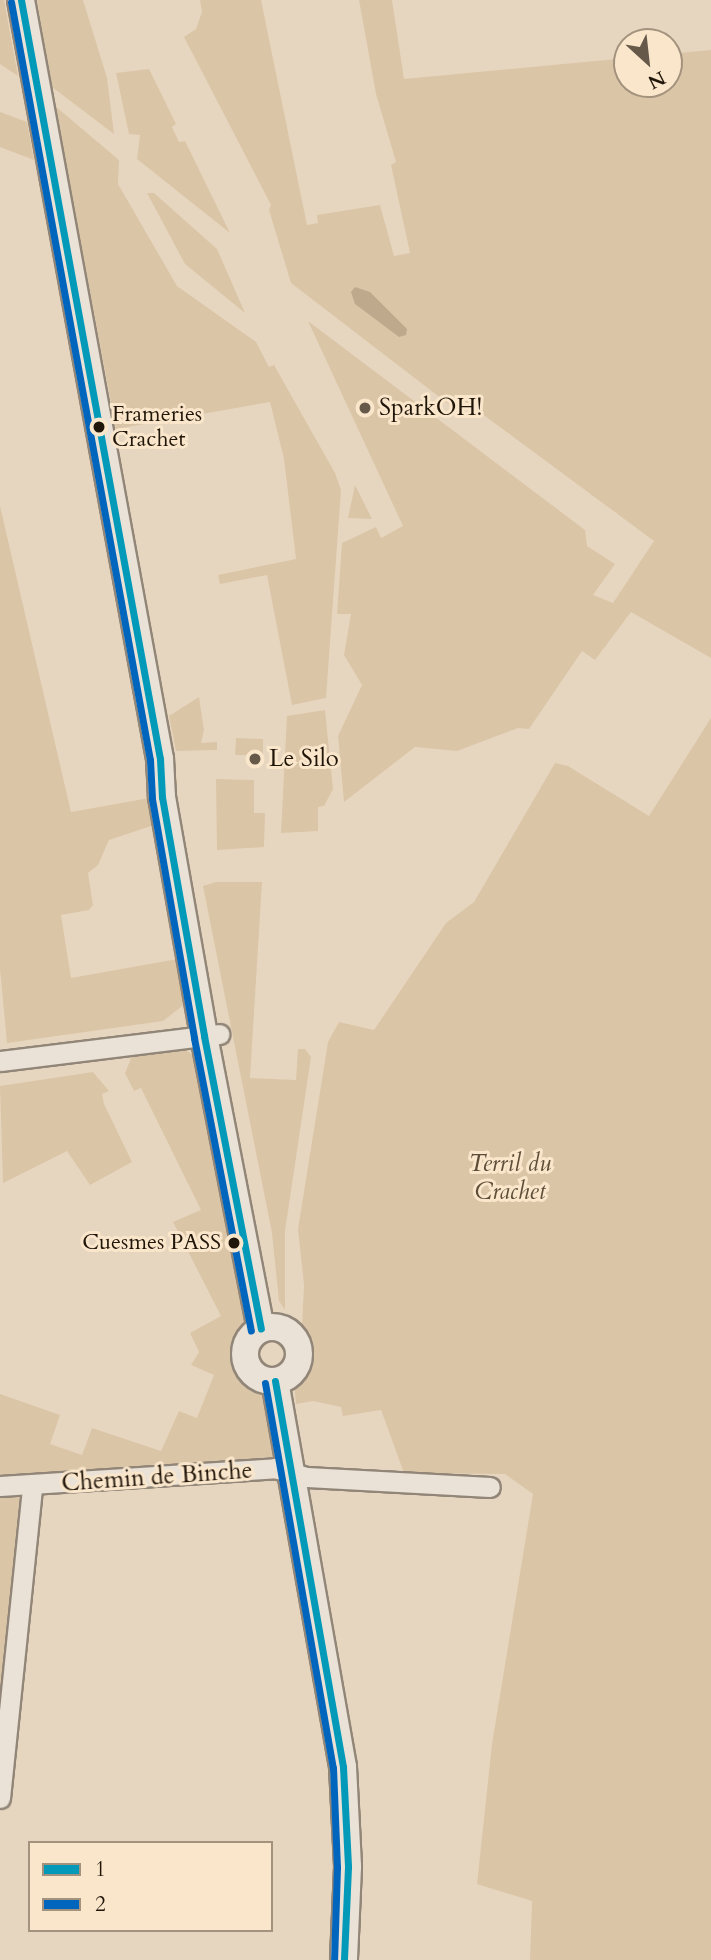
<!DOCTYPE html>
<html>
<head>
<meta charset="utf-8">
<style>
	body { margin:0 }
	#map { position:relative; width:711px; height:1960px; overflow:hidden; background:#e7d6bf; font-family:Cardo,serif }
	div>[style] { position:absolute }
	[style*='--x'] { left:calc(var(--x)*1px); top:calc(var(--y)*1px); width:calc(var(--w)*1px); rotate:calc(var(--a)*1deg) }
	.green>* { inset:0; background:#dbc5a7 }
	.water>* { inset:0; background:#bfa98d }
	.roads { filter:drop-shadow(2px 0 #918678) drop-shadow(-2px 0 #918678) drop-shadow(0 2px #918678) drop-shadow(0 -2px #918678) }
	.minor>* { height:19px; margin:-9.5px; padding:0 9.5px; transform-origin:9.5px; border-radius:9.5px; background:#eae2d6 }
	.secondary>* { height:26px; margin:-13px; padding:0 13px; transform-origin:13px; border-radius:13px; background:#eae2d6 }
	.secondary>.ring { margin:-13px; padding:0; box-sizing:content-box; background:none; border:26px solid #eae2d6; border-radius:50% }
	.bus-1>* { height:7px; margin:-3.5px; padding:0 3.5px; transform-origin:3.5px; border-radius:3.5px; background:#039aba }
	.bus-2>* { height:7px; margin:-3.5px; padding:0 3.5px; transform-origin:3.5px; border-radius:3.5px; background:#0065bd }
	.dots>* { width:19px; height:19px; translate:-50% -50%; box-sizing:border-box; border:4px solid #fae6cb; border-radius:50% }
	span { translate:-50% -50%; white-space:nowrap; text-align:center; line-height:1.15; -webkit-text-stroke:6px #fae6cb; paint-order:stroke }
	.bus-label { font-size:22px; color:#201509 }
	.left { translate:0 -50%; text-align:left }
	.right { translate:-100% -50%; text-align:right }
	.poi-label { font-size:24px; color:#201509 }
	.park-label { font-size:24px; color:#5e4e39; font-style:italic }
	.street-label { font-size:24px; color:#201509 }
	.legend { position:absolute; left:28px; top:1841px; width:245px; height:91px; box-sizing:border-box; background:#fae6cb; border:2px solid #a3927d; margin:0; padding:9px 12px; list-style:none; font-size:21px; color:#201509 }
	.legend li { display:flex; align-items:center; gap:14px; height:35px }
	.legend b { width:35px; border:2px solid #a3927d }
	.north { position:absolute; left:613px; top:28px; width:70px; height:70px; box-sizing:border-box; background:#fae6cb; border:2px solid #a3927d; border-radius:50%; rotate:153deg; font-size:19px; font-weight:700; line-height:28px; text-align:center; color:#201509 }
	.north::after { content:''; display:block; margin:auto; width:24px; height:32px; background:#665949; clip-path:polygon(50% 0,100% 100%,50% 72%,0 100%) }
</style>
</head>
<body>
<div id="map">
	<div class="green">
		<i style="clip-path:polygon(0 0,4px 0,18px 76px,0 64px)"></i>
		<i style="clip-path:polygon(37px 0,83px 0,107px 78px,114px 134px,52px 87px)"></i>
		<i style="clip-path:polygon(200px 0,261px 0,307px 225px,318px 223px,317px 215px,380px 205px,394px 256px,410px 253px,391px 165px,396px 162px,376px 94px,359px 0,392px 0,404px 79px,627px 58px,627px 84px,669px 84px,669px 54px,711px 50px,711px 658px,631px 612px,595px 660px,582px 651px,529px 729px,518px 728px,457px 751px,415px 747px,344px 802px,338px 736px,362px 685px,344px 655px,351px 614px,337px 614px,342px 543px,376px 527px,381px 538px,403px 526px,308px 321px,585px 530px,587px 546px,615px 564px,593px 595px,613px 603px,654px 541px,458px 396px,455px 409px,291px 283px,269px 210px,271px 205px,184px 37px,196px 29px,202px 12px)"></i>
		<i style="clip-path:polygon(149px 69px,176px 124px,172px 127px,179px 142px,185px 141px,230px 233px,137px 159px,140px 135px,129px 134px,116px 73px)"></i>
		<i style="clip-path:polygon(55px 106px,119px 160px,118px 184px,177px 286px,256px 342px,269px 367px,274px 365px,335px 473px,341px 490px,326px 698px,292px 705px,267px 575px,220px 584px,218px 575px,296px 559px,284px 459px,270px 402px,116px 429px)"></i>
		<i style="clip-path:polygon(0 112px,27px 122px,34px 160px,0 147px)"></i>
		<i style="clip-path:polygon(147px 193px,154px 193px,217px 249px,245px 313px,185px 264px)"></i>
		<i style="clip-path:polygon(355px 485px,372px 519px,348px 518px)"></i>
		<i style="clip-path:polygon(0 506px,71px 812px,155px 797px,160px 823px,109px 840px,98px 865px,88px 873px,93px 905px,89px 910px,61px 915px,71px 978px,183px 958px,190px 993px,181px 1007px,163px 1021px,7px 1043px,0 969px)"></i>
		<i style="clip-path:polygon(199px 697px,204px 730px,201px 743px,217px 742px,217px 750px,176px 751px,169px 716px)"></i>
		<i style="clip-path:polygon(325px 710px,333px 789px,324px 806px,318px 807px,318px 831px,281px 833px,287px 716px)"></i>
		<i style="clip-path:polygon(711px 718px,711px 1960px,530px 1960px,532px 1901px,477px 1884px,492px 1744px,533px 1494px,505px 1474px,404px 1473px,381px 1410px,343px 1416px,341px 1407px,313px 1401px,296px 1404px,294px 1382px,306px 1364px,308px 1348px,302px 1328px,304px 1285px,298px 1229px,328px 1042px,339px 1022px,374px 1030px,446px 923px,474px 902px,555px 763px,568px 766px,649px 816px)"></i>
		<i style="clip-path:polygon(236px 738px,263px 739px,263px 755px,235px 755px)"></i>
		<i style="clip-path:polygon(216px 779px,254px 780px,254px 813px,265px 813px,264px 847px,217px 850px)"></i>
		<i style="clip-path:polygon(216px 882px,262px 882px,250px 1078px,296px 1080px,298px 1049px,305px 1049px,311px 1057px,285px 1231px,285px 1310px,279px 1301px,272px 1233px,203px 886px)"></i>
		<i style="clip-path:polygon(182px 1048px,201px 1060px,247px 1321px,237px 1345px,237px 1359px,265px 1400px,275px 1457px,0 1478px,0 1394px,60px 1415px,50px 1444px,82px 1455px,92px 1428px,161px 1451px,179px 1411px,197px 1418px,214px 1375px,191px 1365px,199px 1352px,190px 1333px,221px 1316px,173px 1222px,201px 1210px,141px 1088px,134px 1091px,125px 1073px,132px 1056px)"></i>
		<i style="clip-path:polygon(93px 1072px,109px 1091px,102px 1094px,104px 1104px,132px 1162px,90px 1185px,67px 1151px,3px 1183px,0 1086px)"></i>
		<i style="clip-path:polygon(0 1486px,32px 1486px,0 1778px)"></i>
	</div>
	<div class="water">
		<i style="clip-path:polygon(355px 287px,370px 292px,407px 329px,406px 335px,399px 337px,355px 304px,351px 292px)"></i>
	</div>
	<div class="roads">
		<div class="minor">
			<i style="--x:0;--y:1061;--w:221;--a:-7"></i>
			<i style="--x:0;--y:1486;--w:276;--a:-3.7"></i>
			<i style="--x:275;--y:1468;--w:33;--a:16"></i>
			<i style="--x:307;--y:1477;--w:183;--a:3.1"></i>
			<i style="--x:0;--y:1798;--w:314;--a:-84.1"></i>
		</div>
		<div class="secondary">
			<i style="--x:21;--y:0;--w:772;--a:79.62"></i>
			<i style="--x:160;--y:759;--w:38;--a:87"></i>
			<i style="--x:162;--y:797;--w:243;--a:80"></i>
			<i style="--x:204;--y:1036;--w:298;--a:79"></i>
			<i class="ring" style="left:245px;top:1327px;width:28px;height:28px"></i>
			<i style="--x:275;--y:1381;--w:392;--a:80"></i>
			<i style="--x:343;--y:1767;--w:100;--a:87.1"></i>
			<i style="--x:348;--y:1867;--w:93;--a:92.5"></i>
		</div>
	</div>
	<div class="bus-1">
		<i style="--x:21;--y:0;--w:772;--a:79.62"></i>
		<i style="--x:160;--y:759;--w:38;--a:87"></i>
		<i style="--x:162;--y:797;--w:243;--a:80"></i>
		<i style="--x:204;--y:1036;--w:298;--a:79"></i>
		<i style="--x:275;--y:1381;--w:392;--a:80"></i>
		<i style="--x:343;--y:1767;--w:100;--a:87.1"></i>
		<i style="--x:348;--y:1867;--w:93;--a:92.5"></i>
	</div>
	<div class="bus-2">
		<i style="--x:11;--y:2;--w:771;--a:79.61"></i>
		<i style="--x:150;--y:760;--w:39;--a:87"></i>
		<i style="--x:152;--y:799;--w:243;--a:80"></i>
		<i style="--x:194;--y:1038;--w:298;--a:79"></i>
		<i style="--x:265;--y:1383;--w:391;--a:80"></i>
		<i style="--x:333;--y:1768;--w:99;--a:87.7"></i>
		<i style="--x:337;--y:1867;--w:93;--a:91.8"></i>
	</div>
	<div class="dots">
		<i style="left:365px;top:408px;background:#665949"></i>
		<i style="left:99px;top:427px;background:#201509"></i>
		<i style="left:255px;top:759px;background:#665949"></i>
		<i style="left:234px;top:1243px;background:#201509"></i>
	</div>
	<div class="bus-label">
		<span class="left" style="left:112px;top:427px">Frameries<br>Crachet</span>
		<span class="right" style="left:221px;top:1243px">Cuesmes PASS</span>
	</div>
	<div class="poi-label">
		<span class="left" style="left:379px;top:408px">SparkOH!</span>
		<span class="left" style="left:269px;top:759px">Le Silo</span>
	</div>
	<div class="park-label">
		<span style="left:510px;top:1178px">Terril du<br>Crachet</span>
	</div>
	<div class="street-label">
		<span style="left:157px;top:1477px;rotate:-4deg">Chemin de Binche</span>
	</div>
	<ul class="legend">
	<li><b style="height:9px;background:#039aba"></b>1</li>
	<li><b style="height:9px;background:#0065bd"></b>2</li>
	</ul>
	<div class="north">N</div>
</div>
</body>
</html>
